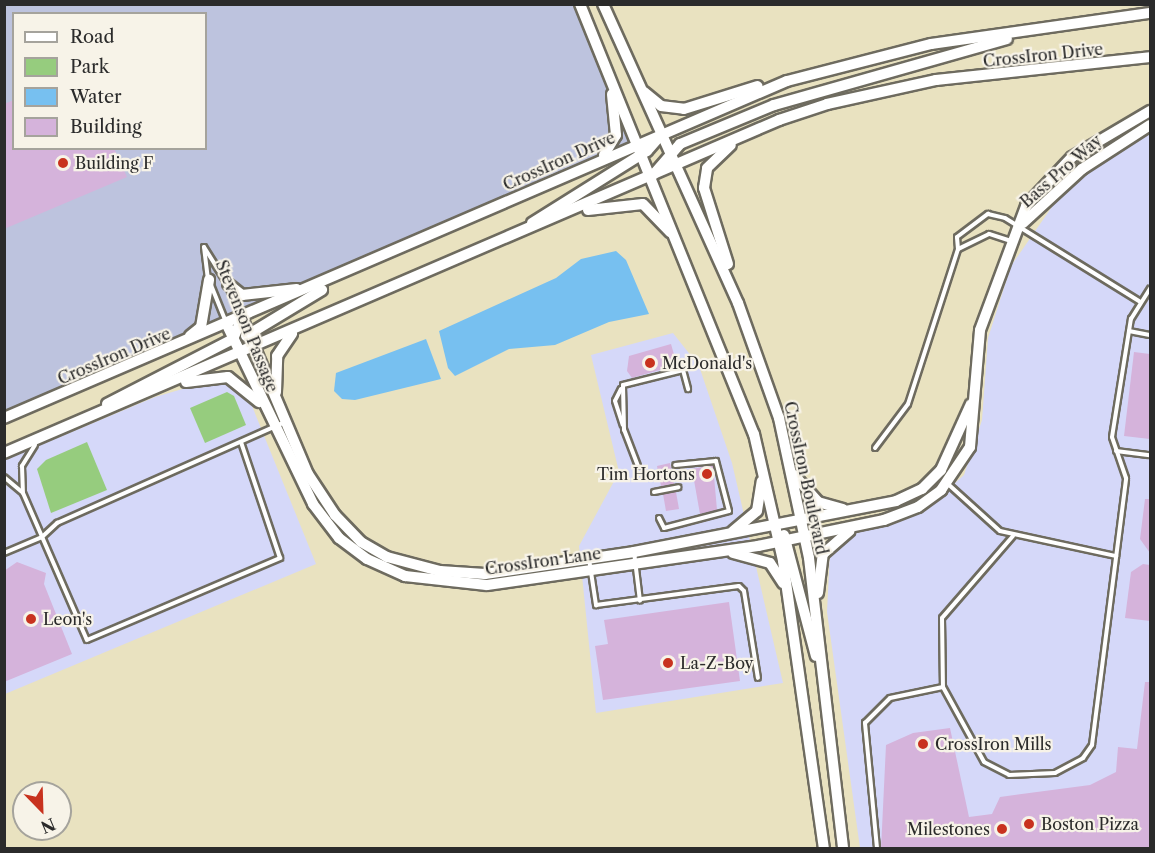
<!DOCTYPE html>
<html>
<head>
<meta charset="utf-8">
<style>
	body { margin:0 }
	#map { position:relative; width:1155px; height:853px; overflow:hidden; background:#e9e2c0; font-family:"Libre Caslon Text",serif }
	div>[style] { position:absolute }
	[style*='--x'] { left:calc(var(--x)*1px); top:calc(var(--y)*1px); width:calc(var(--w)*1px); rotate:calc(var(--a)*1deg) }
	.built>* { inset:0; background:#d5d8f9 }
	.industrial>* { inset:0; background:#bdc3de }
	.green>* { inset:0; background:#96cc7e }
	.water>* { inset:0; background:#77c0f0 }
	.building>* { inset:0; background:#d5b3db }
	.roads { filter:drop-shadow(2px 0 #6e6b5f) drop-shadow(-2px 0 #6e6b5f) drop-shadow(0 2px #6e6b5f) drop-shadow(0 -2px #6e6b5f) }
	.lane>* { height:4px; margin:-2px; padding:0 2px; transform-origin:2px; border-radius:2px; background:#fff }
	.secondary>* { height:10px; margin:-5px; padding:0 5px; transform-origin:5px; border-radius:5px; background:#fff }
	.dots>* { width:16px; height:16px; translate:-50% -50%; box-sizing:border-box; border:3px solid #f7f3e8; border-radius:50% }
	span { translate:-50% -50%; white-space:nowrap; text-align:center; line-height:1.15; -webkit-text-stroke:4.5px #f7f3e8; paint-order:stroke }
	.street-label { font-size:16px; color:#2b2b2b }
	.poi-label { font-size:16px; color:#2b2b2b }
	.left { translate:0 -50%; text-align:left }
	.right { translate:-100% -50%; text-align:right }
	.frame { position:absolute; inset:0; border:6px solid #2b2b2b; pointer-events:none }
	.legend { position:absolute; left:12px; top:12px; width:195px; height:138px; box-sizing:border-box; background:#f7f3e8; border:2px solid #a5a39c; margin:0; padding:8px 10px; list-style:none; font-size:18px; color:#2b2b2b }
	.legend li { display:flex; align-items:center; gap:12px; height:30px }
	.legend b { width:30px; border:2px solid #a5a39c }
	.north { position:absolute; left:12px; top:781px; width:60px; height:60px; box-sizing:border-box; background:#f7f3e8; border:2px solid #a5a39c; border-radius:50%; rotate:157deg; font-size:16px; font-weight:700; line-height:24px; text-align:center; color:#2b2b2b }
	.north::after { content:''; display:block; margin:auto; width:21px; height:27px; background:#c8321e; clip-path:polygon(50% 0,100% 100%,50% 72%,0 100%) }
</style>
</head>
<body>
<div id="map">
	<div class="built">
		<i style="clip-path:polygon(1150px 127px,1150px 848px,860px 848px,827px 612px,830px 551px,851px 535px,922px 512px,964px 475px,982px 420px,988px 338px,1011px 266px,1067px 185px)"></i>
		<i style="clip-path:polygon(673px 333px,699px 366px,732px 463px,783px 683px,596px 713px,579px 546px,619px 472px,591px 355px)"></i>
		<i style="clip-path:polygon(210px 381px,231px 383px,250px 401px,316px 564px,5px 694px,5px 460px,155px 397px)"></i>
	</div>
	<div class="industrial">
		<i style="clip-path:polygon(evenodd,5px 5px,580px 5px,638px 144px,5px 418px,5px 5px,14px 14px,206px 14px,206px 148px,14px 148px,14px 14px)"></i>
	</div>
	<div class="green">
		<i style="clip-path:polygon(227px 392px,234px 396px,246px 425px,205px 443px,190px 408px)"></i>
		<i style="clip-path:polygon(87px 442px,107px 490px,51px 513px,37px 469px,46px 460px)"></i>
	</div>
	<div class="water">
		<i style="clip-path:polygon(616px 251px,626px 260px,649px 314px,609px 322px,555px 345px,509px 349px,455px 376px,448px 368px,439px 331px,556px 278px,581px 259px)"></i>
		<i style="clip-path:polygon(426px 339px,441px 379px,355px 400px,342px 399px,334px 391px,336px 373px)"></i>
	</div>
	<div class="building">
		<i style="clip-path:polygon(14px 100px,14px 148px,114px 148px,127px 177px,4px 229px,4px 104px)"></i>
		<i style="clip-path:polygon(671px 344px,677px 365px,632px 378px,627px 371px,629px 356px)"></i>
		<i style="clip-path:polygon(1134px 352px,1150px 354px,1150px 439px,1124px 436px)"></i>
		<i style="clip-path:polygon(670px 463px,674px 484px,661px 486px,657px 466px)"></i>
		<i style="clip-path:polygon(713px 465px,717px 510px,700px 514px,692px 469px)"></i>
		<i style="clip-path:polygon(676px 492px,679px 509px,666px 511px,663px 494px)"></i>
		<i style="clip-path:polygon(1145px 499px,1150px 499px,1150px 553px,1140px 539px)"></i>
		<i style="clip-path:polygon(17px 562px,46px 573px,44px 584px,72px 654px,4px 682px,4px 571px)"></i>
		<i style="clip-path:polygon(1143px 564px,1150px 565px,1150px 621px,1125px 618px,1131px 572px)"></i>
		<i style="clip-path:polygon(729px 602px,740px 681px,603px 700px,595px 646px,608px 644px,604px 620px)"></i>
		<i style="clip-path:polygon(1145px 682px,1150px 682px,1150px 849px,881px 849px,886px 745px,913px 733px,950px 728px,969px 817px,992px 814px,1000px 797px,1090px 785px,1116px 772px,1118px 747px,1137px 749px)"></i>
	</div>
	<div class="roads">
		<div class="lane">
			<i style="--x:1011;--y:241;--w:23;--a:-162"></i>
			<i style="--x:989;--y:234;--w:34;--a:154"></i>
			<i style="--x:958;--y:249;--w:12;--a:-95"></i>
			<i style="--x:957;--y:237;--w:39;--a:-37"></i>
			<i style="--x:988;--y:214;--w:17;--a:13"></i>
			<i style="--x:1005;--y:218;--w:158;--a:31.8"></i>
			<i style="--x:204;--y:247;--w:31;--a:83"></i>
			<i style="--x:204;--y:247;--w:41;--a:57.8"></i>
			<i style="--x:211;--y:285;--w:38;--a:68"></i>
			<i style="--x:229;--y:289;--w:29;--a:65"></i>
			<i style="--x:1129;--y:331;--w:21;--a:11"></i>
			<i style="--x:621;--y:389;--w:13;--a:117"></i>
			<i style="--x:615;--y:401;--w:25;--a:72"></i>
			<i style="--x:35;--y:445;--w:25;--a:122"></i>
			<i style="--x:22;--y:466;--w:27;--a:88"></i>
			<i style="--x:23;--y:493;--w:160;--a:66.5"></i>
			<i style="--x:87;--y:640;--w:210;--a:-23"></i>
			<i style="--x:280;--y:558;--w:122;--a:-108.6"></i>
			<i style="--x:875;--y:448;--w:55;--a:-53.1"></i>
			<i style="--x:908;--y:404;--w:163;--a:-72.1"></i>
			<i style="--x:1116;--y:451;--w:34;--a:7"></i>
			<i style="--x:638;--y:466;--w:39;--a:-111"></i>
			<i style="--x:624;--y:430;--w:45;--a:-91.3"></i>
			<i style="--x:623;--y:385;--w:62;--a:-14"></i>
			<i style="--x:683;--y:370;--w:20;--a:75"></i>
			<i style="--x:4;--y:477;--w:23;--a:40"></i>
			<i style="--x:948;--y:484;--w:70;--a:42.1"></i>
			<i style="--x:1000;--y:531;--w:119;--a:12.2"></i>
			<i style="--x:654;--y:492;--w:25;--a:-11"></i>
			<i style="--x:659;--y:518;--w:11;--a:63"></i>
			<i style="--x:664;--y:528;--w:67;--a:-14.7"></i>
			<i style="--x:729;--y:511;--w:52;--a:-104.6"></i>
			<i style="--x:716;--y:461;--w:41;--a:174.4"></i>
			<i style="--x:1013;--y:536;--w:108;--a:130.9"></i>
			<i style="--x:942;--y:618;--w:69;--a:89.2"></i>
			<i style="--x:943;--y:687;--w:85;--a:61.3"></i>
			<i style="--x:984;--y:762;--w:28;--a:27"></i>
			<i style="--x:1009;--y:775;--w:46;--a:-2.5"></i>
			<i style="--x:1055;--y:773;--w:32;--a:-28"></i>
			<i style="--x:1083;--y:758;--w:16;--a:-55"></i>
			<i style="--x:1092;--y:745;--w:269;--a:-82.7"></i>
			<i style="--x:1126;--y:478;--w:43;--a:-108.9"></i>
			<i style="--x:1112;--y:437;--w:120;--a:-80.9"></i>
			<i style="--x:1131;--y:319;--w:36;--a:-58"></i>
			<i style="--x:634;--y:552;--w:49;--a:83"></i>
			<i style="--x:4;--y:553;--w:41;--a:-22.8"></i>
			<i style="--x:42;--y:537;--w:21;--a:-43"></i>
			<i style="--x:57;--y:523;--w:249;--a:-23.9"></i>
			<i style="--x:589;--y:559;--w:47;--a:81.3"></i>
			<i style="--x:596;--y:605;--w:144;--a:-7.6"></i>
			<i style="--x:739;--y:586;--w:7;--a:45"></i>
			<i style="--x:744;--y:591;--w:88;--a:80.9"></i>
			<i style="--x:877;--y:848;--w:126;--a:-95.5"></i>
			<i style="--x:865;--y:723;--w:35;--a:-45"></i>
			<i style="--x:890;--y:698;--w:54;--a:-11.7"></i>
		</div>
		<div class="secondary">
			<i style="--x:580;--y:4;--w:464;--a:68"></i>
			<i style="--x:754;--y:434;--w:130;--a:77.1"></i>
			<i style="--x:783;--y:561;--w:290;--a:81.9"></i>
			<i style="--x:603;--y:4;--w:328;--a:65.7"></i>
			<i style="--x:738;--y:303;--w:122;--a:70.4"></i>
			<i style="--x:779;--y:418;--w:143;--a:77.9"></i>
			<i style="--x:809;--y:558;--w:292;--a:83.3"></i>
			<i style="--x:644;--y:92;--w:22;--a:39"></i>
			<i style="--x:661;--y:106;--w:23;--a:7"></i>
			<i style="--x:684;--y:109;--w:77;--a:-17.3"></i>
			<i style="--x:604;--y:155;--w:23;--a:-59"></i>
			<i style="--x:616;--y:135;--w:41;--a:-95.6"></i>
			<i style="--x:653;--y:175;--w:41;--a:-48.9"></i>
			<i style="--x:680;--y:144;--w:102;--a:-22.5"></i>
			<i style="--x:774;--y:105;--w:242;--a:-15.8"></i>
			<i style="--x:588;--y:210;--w:55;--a:-6.2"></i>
			<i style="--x:643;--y:204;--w:39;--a:46"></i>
			<i style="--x:532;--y:223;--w:136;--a:-32.1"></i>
			<i style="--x:647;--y:151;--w:23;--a:-49"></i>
			<i style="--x:1023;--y:223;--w:80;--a:-42.5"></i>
			<i style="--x:1082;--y:169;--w:81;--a:-32.9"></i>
			<i style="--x:728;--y:264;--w:80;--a:-107.5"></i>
			<i style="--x:704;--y:188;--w:20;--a:-81"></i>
			<i style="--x:707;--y:168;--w:33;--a:-44"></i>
			<i style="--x:228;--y:284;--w:18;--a:38"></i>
			<i style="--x:242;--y:295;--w:55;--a:-6.2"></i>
			<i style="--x:242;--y:318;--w:169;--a:67.1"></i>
			<i style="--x:308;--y:474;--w:49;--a:56.6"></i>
			<i style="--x:335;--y:515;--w:37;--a:46"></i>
			<i style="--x:361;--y:542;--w:30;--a:30"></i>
			<i style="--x:387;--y:557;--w:55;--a:14.8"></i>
			<i style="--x:440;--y:571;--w:45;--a:3.8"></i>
			<i style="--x:485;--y:574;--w:151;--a:-8.4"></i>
			<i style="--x:634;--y:552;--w:267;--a:-11"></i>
			<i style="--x:896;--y:501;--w:29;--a:-25"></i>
			<i style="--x:922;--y:489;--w:27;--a:-45"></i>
			<i style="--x:941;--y:470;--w:72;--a:-65.6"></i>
			<i style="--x:227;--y:325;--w:199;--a:64.3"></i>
			<i style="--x:313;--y:504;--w:43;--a:52.6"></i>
			<i style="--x:339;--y:538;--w:35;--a:37"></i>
			<i style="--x:367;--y:559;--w:42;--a:24.1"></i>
			<i style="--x:405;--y:576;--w:82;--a:6.3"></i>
			<i style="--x:487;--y:585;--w:274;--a:-8.2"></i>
			<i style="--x:758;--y:546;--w:129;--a:-11.7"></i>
			<i style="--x:884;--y:520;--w:36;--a:-21"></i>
			<i style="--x:918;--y:507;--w:29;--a:-36"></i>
			<i style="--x:941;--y:490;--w:52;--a:-56"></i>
			<i style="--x:970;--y:447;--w:117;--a:-85.1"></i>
			<i style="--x:980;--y:330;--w:132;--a:-69.6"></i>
			<i style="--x:1026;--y:206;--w:67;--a:-46.8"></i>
			<i style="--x:1072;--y:157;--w:91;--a:-30.5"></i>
			<i style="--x:190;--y:336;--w:14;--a:-39"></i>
			<i style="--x:201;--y:327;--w:48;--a:-80.3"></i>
			<i style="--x:246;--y:336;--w:89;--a:-31.2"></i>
			<i style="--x:186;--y:382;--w:42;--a:-6.8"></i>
			<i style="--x:228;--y:377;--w:40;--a:39"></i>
			<i style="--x:276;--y:392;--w:36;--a:-88"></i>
			<i style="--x:277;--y:356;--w:27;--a:-56"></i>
			<i style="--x:107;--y:404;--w:142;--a:-27.3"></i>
			<i style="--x:233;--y:339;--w:23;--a:-67"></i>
			<i style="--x:4;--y:418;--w:852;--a:-23.29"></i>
			<i style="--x:787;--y:81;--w:149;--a:-14.4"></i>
			<i style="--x:931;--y:44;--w:221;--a:-8.1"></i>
			<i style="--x:4;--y:453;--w:844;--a:-23.25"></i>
			<i style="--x:779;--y:120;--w:51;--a:-18.4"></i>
			<i style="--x:827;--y:104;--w:112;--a:-12.4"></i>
			<i style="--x:936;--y:80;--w:215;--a:-6.1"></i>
			<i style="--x:794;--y:475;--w:36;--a:48"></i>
			<i style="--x:818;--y:502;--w:26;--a:16"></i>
			<i style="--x:733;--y:531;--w:31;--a:-40"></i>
			<i style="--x:757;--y:511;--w:30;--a:-81"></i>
			<i style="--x:784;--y:535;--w:125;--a:75.2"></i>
			<i style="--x:733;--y:553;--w:38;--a:15"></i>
			<i style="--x:770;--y:563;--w:24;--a:57"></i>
			<i style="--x:818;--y:593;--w:39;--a:-83"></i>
			<i style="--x:823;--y:554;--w:35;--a:-41"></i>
		</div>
	</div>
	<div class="dots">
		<i style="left:63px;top:163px;background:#c8321e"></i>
		<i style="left:650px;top:363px;background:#c8321e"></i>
		<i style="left:707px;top:474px;background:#c8321e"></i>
		<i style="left:31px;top:619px;background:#c8321e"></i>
		<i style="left:668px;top:663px;background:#c8321e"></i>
		<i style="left:923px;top:744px;background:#c8321e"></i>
		<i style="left:1029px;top:824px;background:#c8321e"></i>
		<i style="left:1002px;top:829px;background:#c8321e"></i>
	</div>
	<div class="street-label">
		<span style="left:1043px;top:55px;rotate:-6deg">CrossIron Drive</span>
		<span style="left:559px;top:161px;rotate:-24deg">CrossIron Drive</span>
		<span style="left:1061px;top:171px;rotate:-41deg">Bass Pro Way</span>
		<span style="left:247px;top:326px;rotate:68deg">Stevenson Passage</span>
		<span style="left:114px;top:356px;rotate:-23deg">CrossIron Drive</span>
		<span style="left:806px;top:478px;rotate:78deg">CrossIron Boulevard</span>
		<span style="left:543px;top:561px;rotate:-8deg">CrossIron Lane</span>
	</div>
	<div class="poi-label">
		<span class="left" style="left:75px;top:163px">Building F</span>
		<span class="left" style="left:662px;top:363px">McDonald's</span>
		<span class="right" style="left:695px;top:474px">Tim Hortons</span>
		<span class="left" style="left:43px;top:619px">Leon's</span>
		<span class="left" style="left:680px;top:663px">La-Z-Boy</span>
		<span class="left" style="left:935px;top:744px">CrossIron Mills</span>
		<span class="left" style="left:1041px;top:824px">Boston Pizza</span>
		<span class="right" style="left:990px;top:829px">Milestones</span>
	</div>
	<div class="frame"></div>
	<ul class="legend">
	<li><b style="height:8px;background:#fff"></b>Road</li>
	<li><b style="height:16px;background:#96cc7e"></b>Park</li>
	<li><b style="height:16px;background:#77c0f0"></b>Water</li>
	<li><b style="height:16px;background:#d5b3db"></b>Building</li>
	</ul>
	<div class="north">N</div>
</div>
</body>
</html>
